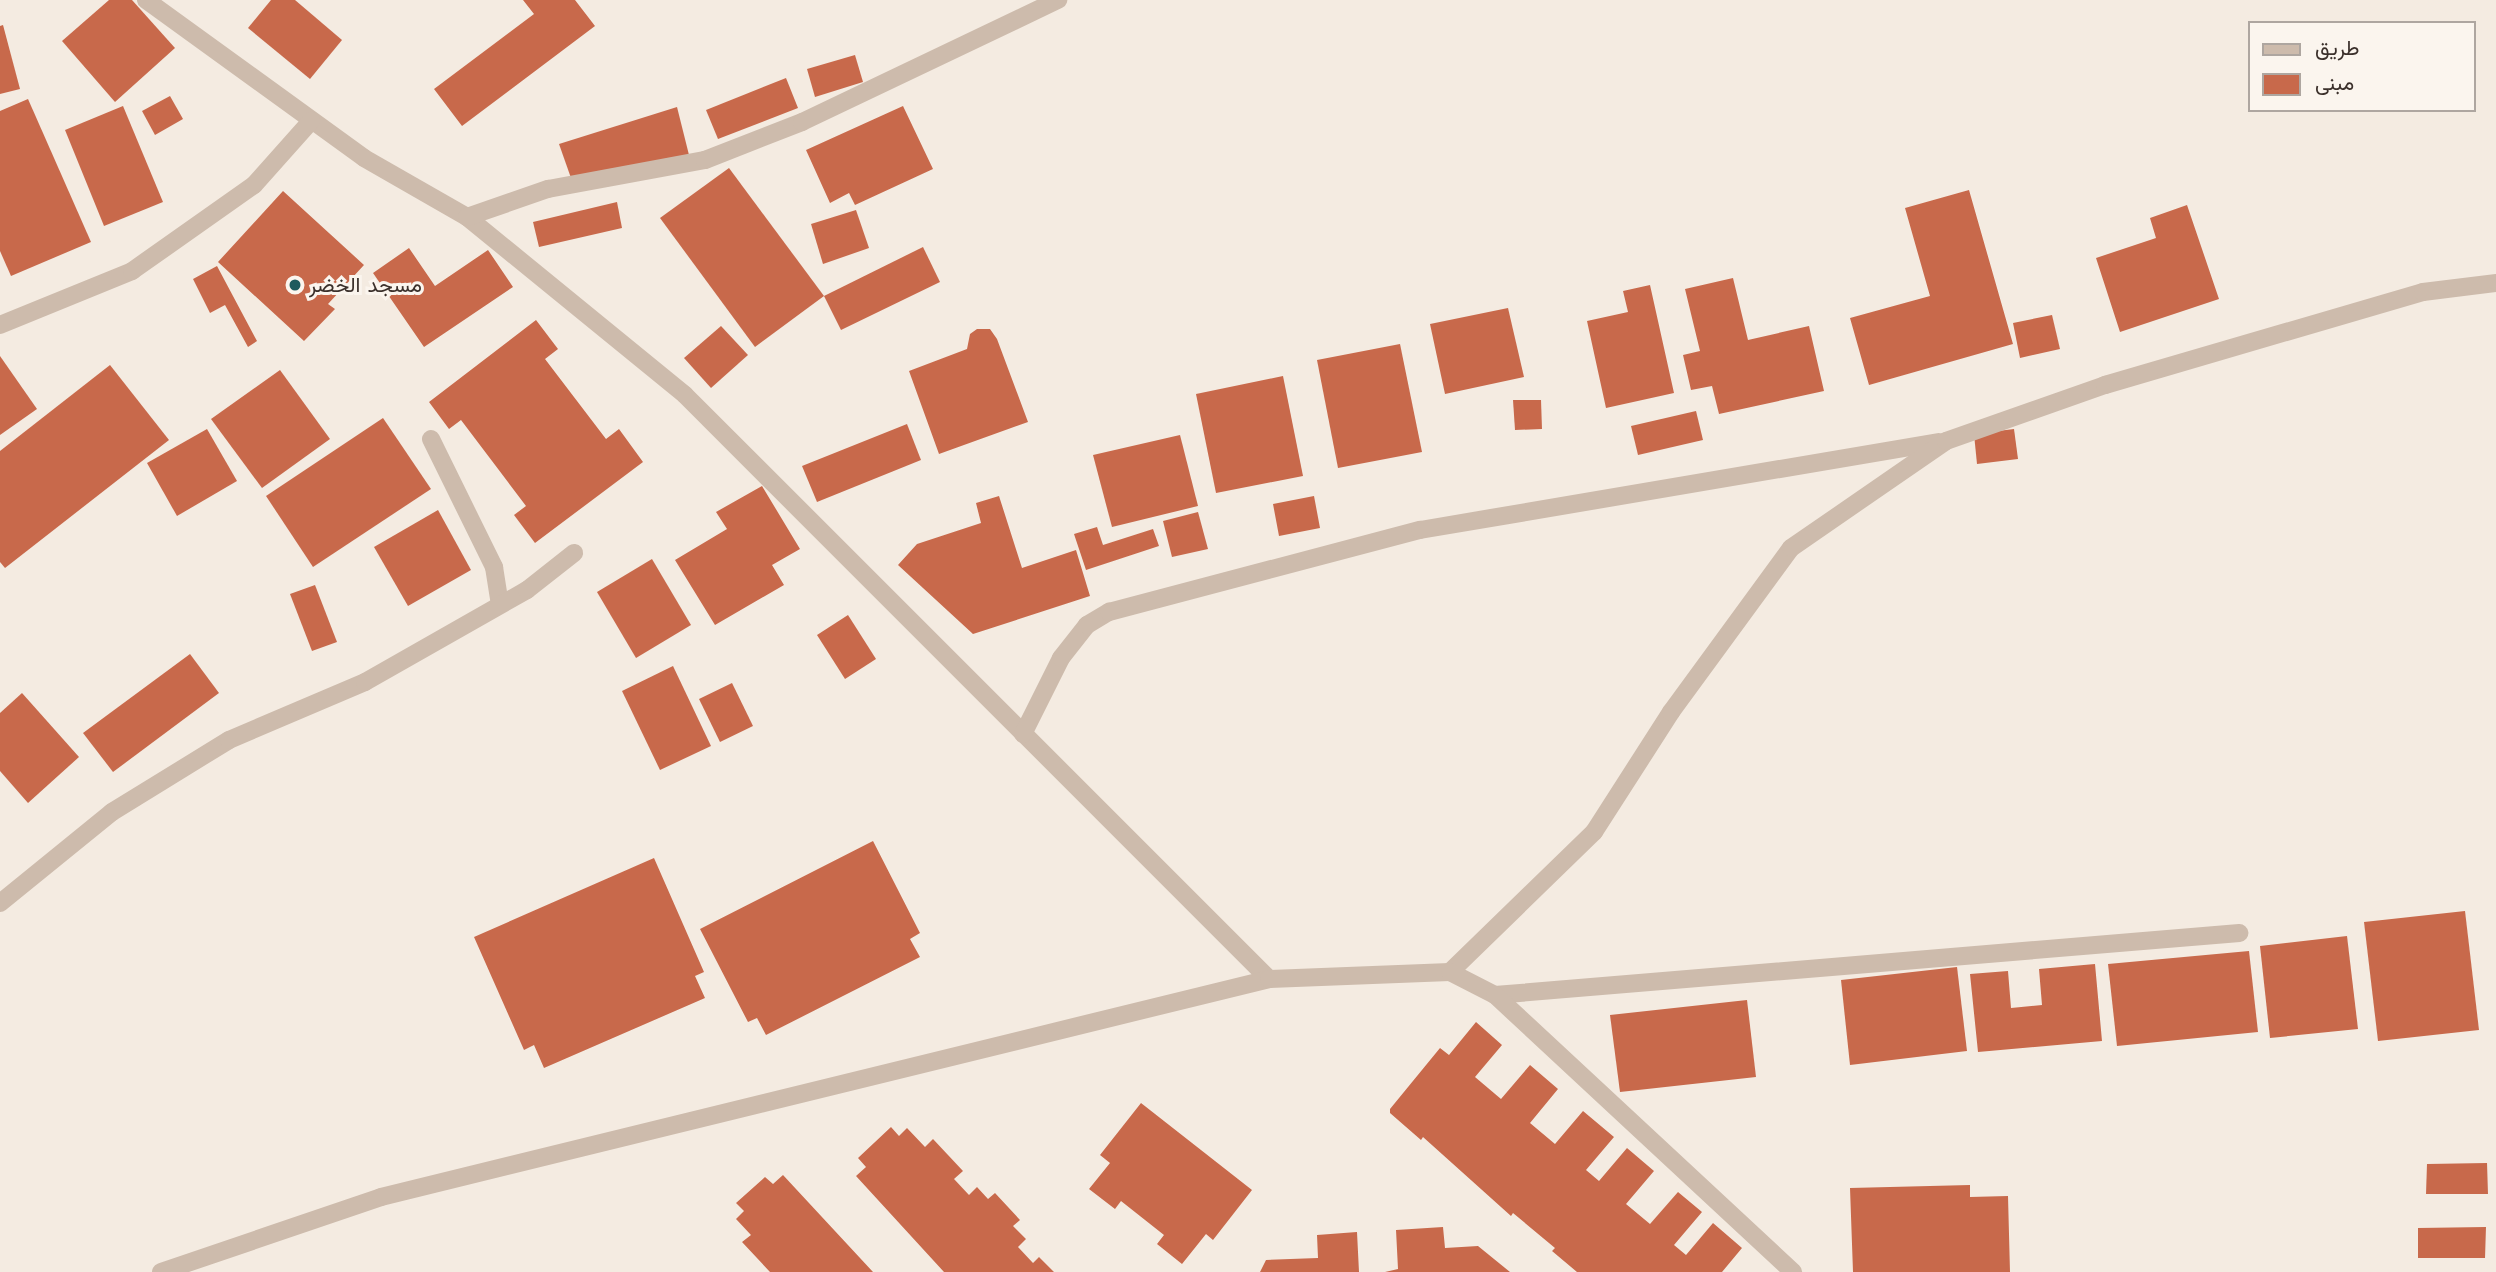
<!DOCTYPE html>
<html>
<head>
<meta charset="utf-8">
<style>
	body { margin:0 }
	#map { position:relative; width:2496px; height:1272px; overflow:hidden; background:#f4ebe1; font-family:"Work Sans",Vazirmatn,sans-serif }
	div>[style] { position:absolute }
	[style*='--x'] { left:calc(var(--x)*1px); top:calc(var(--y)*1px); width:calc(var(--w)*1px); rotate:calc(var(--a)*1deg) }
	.building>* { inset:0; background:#c8694b }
	.minor>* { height:18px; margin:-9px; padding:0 9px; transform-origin:9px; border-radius:9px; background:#cdbbac }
	.dots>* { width:19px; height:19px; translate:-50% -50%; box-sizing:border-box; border:4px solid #fbf5ee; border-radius:50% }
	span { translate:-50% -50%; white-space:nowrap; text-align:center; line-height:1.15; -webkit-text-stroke:6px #fbf5ee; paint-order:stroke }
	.poi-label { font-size:21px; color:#3b302b }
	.left { translate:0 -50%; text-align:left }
	.legend { position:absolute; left:2248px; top:21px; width:228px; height:91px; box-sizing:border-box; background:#fbf5ee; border:2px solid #aea6a0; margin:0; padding:9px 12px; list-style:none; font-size:21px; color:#3b302b }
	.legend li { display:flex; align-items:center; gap:14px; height:35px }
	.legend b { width:35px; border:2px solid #aea6a0 }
</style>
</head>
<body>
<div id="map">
	<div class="building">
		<i style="clip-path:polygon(109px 0,132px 0,175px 48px,115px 102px,62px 41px)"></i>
		<i style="clip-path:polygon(271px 0,295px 0,342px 40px,310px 79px,248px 28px)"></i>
		<i style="clip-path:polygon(523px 0,575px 0,595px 26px,462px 126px,434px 89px,534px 14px)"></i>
		<i style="clip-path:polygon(3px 25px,20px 89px,0 94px,0 26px)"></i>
		<i style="clip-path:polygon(855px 55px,863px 82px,815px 97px,807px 69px)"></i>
		<i style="clip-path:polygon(786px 78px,798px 108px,718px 139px,706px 110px)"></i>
		<i style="clip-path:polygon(170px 96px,183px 119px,155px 135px,142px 111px)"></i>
		<i style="clip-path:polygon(28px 99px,91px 242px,11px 276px,0 251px,0 111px)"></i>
		<i style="clip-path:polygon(123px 106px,163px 202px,104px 226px,65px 130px)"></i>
		<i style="clip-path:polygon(903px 106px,933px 169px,855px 205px,849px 193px,830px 203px,806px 150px)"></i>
		<i style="clip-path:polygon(677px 107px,690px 159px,571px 178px,559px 144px)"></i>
		<i style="clip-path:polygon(729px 168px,824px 296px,755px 347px,660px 218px)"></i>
		<i style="clip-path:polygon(1969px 190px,2013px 344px,1869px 385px,1850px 318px,1930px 296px,1905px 208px)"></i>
		<i style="clip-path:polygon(283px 191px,364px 265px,328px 304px,335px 309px,304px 341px,218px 262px)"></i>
		<i style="clip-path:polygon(617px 202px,622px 228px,539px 247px,533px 222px)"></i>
		<i style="clip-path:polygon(2187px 205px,2219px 299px,2120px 332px,2096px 258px,2156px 238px,2150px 218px)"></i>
		<i style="clip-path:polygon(856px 210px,869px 248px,823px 264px,811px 224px)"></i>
		<i style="clip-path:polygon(923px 247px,940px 282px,841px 330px,824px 296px)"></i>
		<i style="clip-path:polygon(409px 248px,435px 286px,488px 250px,513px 287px,424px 347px,373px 273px)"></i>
		<i style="clip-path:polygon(217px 266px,257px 341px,248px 347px,225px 305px,210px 313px,193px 279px)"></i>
		<i style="clip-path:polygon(1733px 278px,1748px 340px,1809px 326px,1824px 391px,1719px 414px,1712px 386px,1691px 390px,1683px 355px,1700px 351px,1685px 289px)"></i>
		<i style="clip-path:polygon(1650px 285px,1674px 393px,1606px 408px,1587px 321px,1628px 312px,1623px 291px)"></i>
		<i style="clip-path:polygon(1508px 308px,1524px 377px,1445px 394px,1430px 324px)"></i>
		<i style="clip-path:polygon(2052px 315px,2060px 349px,2020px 358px,2013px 323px)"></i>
		<i style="clip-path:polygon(536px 320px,558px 349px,545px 359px,606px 439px,619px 429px,643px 462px,535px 543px,514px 515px,526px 506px,461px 420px,449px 429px,429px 402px)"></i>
		<i style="clip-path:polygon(721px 326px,748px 355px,711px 388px,684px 358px)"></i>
		<i style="clip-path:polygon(977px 329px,990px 329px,997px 339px,1028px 422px,939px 454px,909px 371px,967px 349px,970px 334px)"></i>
		<i style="clip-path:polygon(1400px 344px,1422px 452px,1338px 468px,1317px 360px)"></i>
		<i style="clip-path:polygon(0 356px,37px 409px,0 435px)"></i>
		<i style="clip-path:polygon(110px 365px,169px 440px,5px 568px,0 562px,0 451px)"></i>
		<i style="clip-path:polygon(280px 370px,330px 439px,262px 488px,211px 419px)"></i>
		<i style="clip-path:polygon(1283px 376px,1303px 476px,1216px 493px,1196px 394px)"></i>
		<i style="clip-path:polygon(1513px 400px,1541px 400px,1542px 429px,1515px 430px)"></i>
		<i style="clip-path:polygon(1696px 411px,1703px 440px,1638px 455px,1631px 426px)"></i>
		<i style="clip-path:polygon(383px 418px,431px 489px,313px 567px,266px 496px)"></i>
		<i style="clip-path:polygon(907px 424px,921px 460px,817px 502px,802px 466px)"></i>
		<i style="clip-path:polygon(207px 429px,237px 481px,177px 516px,147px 463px)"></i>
		<i style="clip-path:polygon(2014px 429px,2018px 459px,1977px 464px,1974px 434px)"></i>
		<i style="clip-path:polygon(1180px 435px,1198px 506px,1112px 527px,1093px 455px)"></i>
		<i style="clip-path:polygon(762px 486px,800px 549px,772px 565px,784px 585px,715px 625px,675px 560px,727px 529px,716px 512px)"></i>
		<i style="clip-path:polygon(999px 496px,1022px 568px,1076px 550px,1090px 596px,973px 634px,898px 565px,917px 544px,981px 523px,976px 503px)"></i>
		<i style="clip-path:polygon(1314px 496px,1320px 528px,1279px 536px,1273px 504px)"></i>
		<i style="clip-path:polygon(438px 510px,471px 570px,408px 606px,374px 547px)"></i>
		<i style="clip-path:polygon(1198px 512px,1208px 549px,1172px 557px,1163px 521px)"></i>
		<i style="clip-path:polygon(1097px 527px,1103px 545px,1153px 529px,1159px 546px,1086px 570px,1074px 534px)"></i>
		<i style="clip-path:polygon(652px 559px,691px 625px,636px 658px,597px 592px)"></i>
		<i style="clip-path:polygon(315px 585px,337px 642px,312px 651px,290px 594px)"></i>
		<i style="clip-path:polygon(848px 615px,876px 659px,845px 679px,817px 635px)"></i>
		<i style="clip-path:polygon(190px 654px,219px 693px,113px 772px,83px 733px)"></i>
		<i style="clip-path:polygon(673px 666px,711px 746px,660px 770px,622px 691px)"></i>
		<i style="clip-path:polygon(732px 683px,753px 726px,720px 742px,699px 699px)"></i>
		<i style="clip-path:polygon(22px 693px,79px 757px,28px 803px,0 771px,0 713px)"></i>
		<i style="clip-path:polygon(873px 841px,920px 933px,910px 939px,920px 957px,766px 1035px,757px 1018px,748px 1022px,700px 929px)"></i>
		<i style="clip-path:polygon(654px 858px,704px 972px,695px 976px,705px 998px,544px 1068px,534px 1045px,524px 1050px,474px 937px)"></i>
		<i style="clip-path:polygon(2465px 911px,2479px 1030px,2378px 1041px,2364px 922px)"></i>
		<i style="clip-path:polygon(2347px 936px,2358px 1029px,2270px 1038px,2260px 946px)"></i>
		<i style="clip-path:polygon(2249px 951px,2258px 1032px,2117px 1046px,2108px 964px)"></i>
		<i style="clip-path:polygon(2095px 964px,2102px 1041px,1978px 1052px,1970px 974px,2008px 971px,2011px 1008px,2042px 1005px,2039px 969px)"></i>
		<i style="clip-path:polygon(1957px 967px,1967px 1051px,1850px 1065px,1841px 980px)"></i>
		<i style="clip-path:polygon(1747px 1000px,1756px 1077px,1620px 1092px,1610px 1015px)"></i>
		<i style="clip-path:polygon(1476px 1022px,1502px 1045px,1475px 1077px,1501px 1099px,1530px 1065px,1558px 1089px,1530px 1123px,1555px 1144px,1583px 1111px,1614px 1137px,1586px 1170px,1599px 1181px,1627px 1148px,1654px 1171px,1626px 1204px,1650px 1224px,1678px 1192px,1702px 1212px,1674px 1245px,1686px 1255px,1713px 1223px,1742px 1248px,1722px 1272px,1577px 1272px,1552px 1251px,1555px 1248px,1513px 1213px,1511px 1216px,1423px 1137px,1421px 1140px,1390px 1113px,1390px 1109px,1440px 1048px,1449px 1055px)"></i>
		<i style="clip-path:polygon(1141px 1103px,1252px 1190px,1213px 1240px,1206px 1234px,1182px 1264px,1157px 1244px,1164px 1235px,1121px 1201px,1115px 1209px,1089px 1189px,1110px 1163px,1100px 1155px)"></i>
		<i style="clip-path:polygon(891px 1127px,899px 1136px,907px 1128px,925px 1147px,933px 1139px,963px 1171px,954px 1179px,969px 1195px,977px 1187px,988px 1199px,995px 1193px,1020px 1220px,1013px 1226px,1026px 1239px,1018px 1247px,1033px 1263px,1039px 1257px,1054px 1272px,944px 1272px,856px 1176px,866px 1167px,858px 1158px)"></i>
		<i style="clip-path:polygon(2487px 1163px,2488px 1194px,2426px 1194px,2427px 1164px)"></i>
		<i style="clip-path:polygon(783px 1175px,873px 1272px,770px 1272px,742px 1242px,751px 1235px,736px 1219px,744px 1211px,736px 1203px,765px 1177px,773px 1184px)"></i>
		<i style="clip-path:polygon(1970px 1185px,1970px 1197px,2008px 1196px,2010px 1272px,1853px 1272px,1850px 1188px)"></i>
		<i style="clip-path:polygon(1443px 1227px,1445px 1248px,1478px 1246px,1510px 1272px,1385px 1272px,1398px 1269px,1396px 1230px)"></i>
		<i style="clip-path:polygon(2486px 1227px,2485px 1258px,2418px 1258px,2418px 1228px)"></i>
		<i style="clip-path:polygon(1357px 1232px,1359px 1272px,1260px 1272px,1266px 1260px,1318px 1258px,1317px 1235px)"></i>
	</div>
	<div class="minor">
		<i style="--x:146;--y:0;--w:269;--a:35.9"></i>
		<i style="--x:364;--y:158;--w:119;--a:29.8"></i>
		<i style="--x:467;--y:217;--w:281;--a:39.2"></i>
		<i style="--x:685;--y:395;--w:826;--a:45"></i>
		<i style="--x:467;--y:217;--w:86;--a:-19.1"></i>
		<i style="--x:548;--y:189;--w:160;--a:-10.5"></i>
		<i style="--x:705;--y:160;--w:104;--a:-21.4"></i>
		<i style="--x:802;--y:122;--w:284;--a:-25.5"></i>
		<i style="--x:0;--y:325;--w:143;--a:-22.2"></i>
		<i style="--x:132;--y:271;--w:149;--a:-35.2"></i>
		<i style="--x:254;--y:185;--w:86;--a:-48.3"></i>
		<i style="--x:431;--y:439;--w:143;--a:63.8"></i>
		<i style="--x:494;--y:567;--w:36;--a:81"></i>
		<i style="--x:1023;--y:734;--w:85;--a:-63.4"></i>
		<i style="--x:1061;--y:658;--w:42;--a:-51.8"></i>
		<i style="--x:1087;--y:625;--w:26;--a:-31"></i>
		<i style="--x:1109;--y:612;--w:322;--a:-14.8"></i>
		<i style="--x:1420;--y:530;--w:526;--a:-9.62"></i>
		<i style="--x:0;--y:903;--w:144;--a:-39.1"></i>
		<i style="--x:112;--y:812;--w:137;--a:-31.6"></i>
		<i style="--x:229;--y:740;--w:148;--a:-23.1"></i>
		<i style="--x:365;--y:682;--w:186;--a:-29.6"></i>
		<i style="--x:527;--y:590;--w:60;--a:-38.2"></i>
		<i style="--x:1450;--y:972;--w:201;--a:-44.2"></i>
		<i style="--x:1594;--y:832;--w:143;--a:-57.3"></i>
		<i style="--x:1671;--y:712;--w:203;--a:-53.8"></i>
		<i style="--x:1791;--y:548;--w:188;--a:-34.6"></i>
		<i style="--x:1946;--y:441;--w:169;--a:-19.4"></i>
		<i style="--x:2105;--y:385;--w:331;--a:-16.3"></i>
		<i style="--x:2423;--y:292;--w:74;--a:-7"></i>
		<i style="--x:1495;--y:995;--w:747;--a:-4.76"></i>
		<i style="--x:161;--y:1272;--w:232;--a:-18.8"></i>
		<i style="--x:381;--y:1197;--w:914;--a:-13.79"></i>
		<i style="--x:1269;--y:979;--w:181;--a:-2.2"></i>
		<i style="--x:1450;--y:972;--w:51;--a:27.1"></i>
		<i style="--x:1495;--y:995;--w:407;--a:42.9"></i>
	</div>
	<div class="dots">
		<i style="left:295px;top:285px;background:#1f5a5e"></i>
	</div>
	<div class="poi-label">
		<span class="left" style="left:309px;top:285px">مسجد الخضر</span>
	</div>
	<ul class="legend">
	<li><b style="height:9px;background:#cdbbac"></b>طريق</li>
	<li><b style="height:19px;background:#c8694b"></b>مبنى</li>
	</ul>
</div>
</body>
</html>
